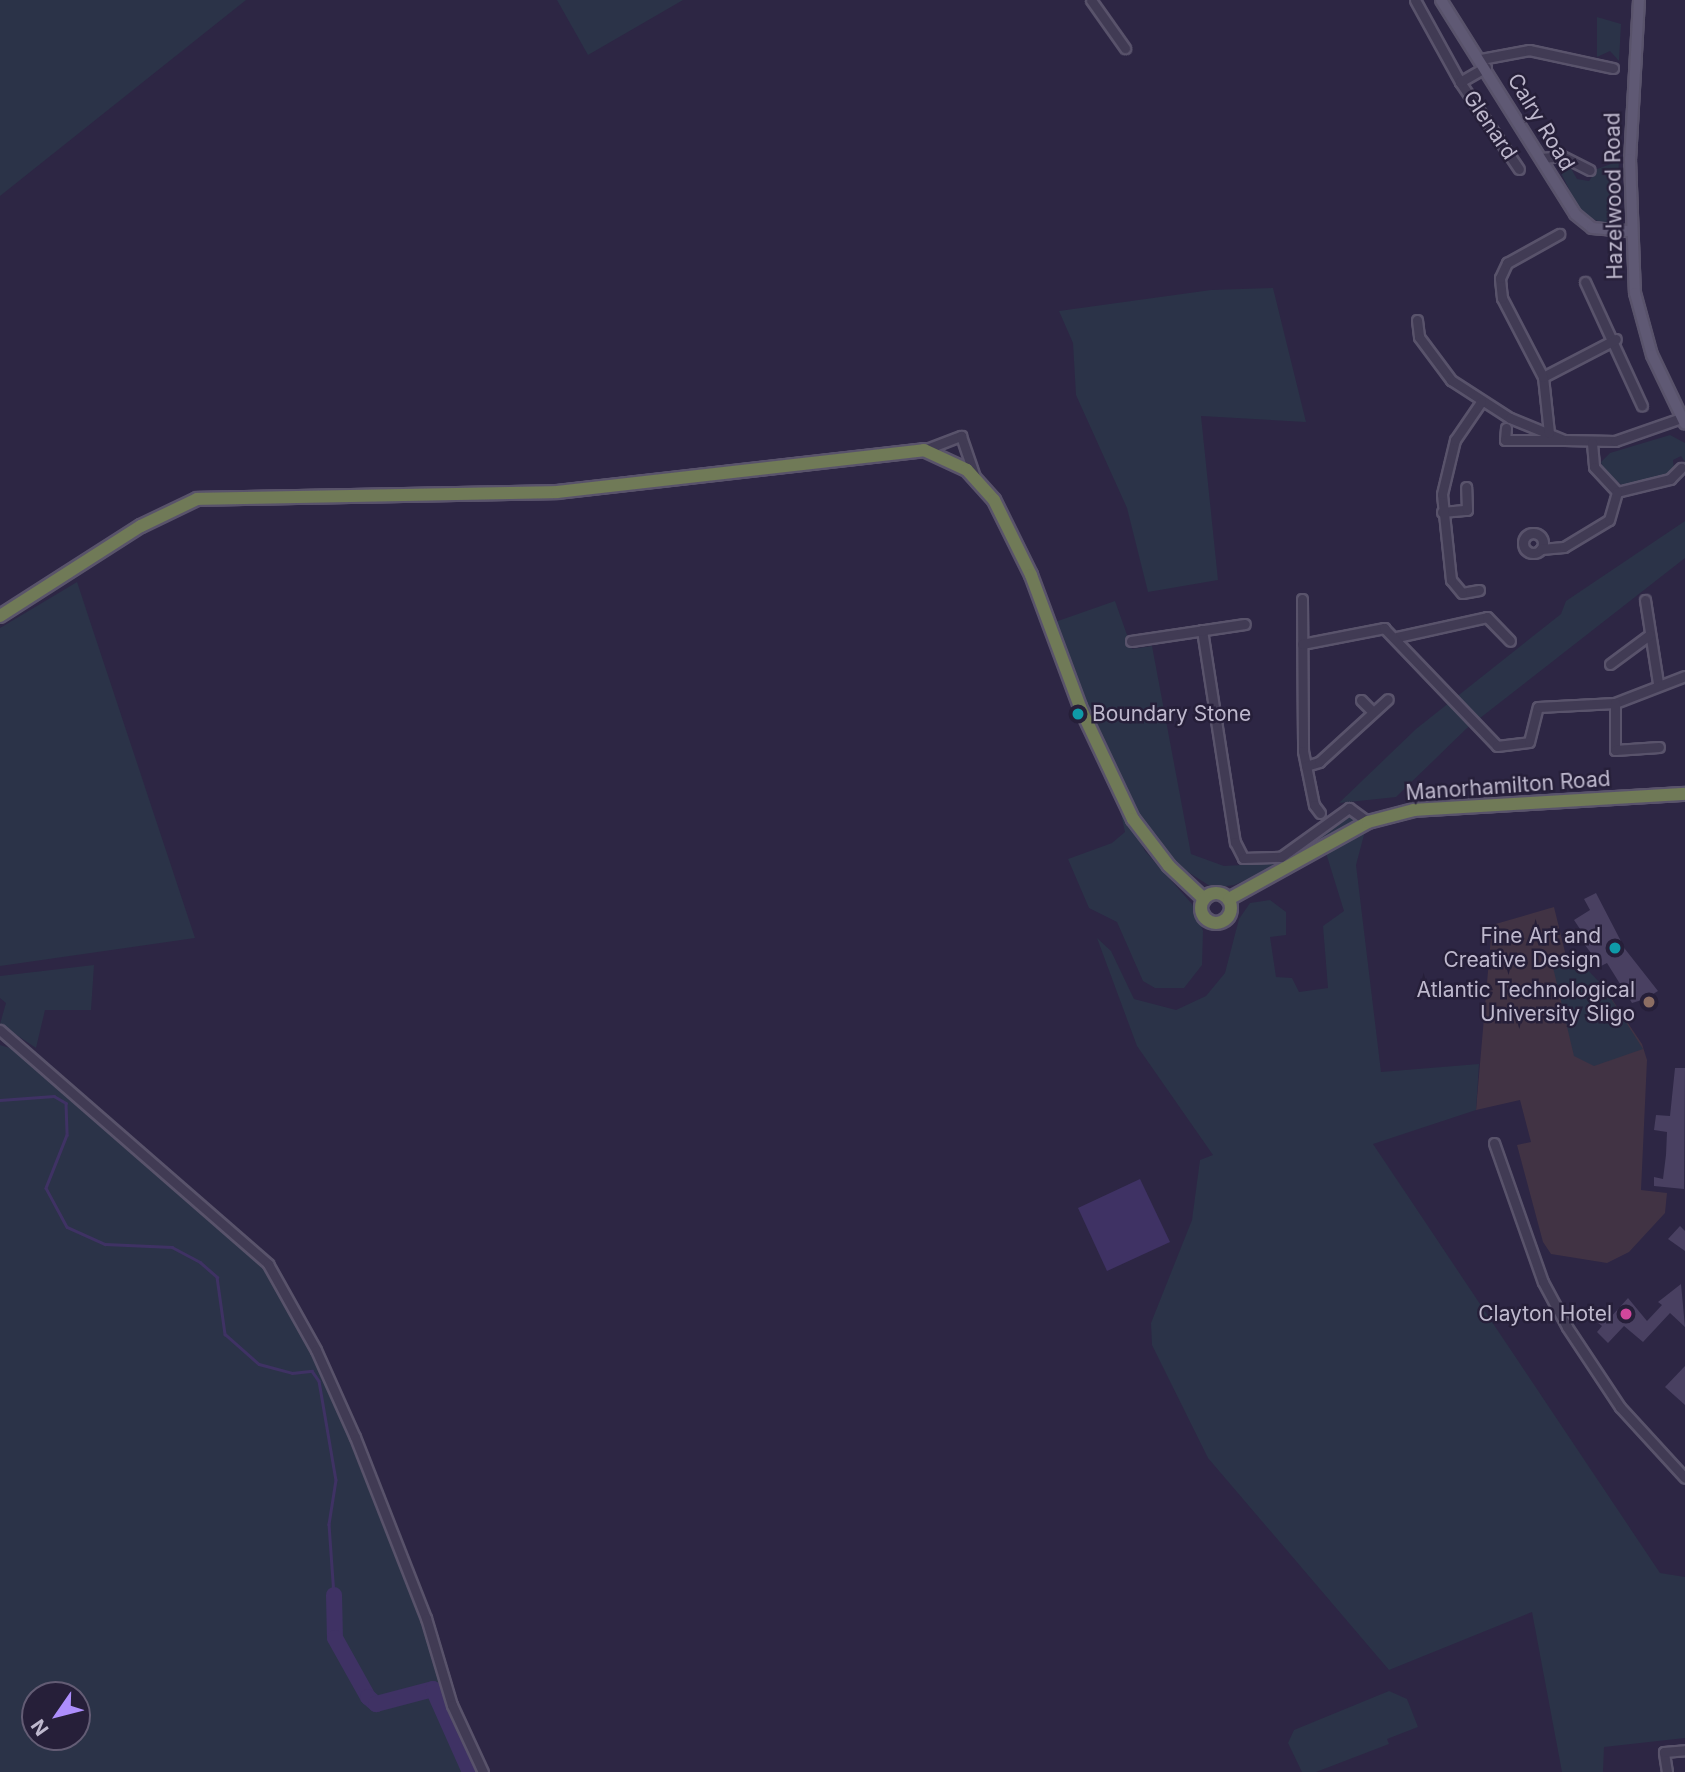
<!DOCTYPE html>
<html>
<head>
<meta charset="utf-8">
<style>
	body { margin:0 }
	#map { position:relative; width:1685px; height:1772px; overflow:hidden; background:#2d2644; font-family:Inter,sans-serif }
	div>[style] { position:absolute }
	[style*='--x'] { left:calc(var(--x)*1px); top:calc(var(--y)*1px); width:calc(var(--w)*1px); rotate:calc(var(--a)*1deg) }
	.medical>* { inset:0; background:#413344 }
	.green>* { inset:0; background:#2b3348 }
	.water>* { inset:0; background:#3f3264 }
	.stream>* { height:2.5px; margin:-1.25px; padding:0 1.25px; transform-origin:1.25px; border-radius:1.25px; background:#3f3264 }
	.river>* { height:16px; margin:-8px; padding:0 8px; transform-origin:8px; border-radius:8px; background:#3f3264 }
	.building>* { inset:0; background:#494061 }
	.roads { filter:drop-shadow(2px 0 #59536b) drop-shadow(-2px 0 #59536b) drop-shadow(0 2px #59536b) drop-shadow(0 -2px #59536b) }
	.minor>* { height:9px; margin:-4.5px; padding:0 4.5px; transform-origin:4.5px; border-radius:4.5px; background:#413b54 }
	.minor>.ring { margin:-4.5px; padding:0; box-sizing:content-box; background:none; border:9px solid #413b54; border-radius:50% }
	.major>* { height:10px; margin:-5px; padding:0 5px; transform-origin:5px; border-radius:5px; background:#5f5974 }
	.highway>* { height:12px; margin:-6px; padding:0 6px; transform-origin:6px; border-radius:6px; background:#707a57 }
	.highway>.ring { margin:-6px; padding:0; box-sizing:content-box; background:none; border:12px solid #707a57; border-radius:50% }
	.dots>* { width:19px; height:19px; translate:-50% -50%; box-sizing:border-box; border:4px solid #261f39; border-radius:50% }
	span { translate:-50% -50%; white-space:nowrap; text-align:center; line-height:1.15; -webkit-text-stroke:5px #261f39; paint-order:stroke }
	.street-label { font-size:21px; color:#beb8cd }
	.poi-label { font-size:21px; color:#beb8cd }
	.left { translate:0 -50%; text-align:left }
	.right { translate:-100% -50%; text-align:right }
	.north { position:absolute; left:21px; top:1681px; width:70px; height:70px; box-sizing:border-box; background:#261f39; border:2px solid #635c74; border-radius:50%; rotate:235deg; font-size:19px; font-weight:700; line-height:28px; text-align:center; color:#beb8cd }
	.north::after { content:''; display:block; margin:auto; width:24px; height:32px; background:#ad8efc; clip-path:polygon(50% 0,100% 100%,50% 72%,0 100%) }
</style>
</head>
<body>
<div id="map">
	<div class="medical">
		<i style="clip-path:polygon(1554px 907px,1566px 956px,1603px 986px,1642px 1044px,1647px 1060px,1641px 1190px,1667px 1193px,1665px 1213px,1629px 1252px,1607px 1263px,1551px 1254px,1543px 1242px,1517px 1145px,1531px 1142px,1520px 1100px,1476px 1110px,1492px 925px)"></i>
	</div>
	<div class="green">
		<i style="clip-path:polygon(0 0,246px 0,0 196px)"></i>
		<i style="clip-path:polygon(557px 0,683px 0,588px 55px)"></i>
		<i style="clip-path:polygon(1597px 17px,1621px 24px,1619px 61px,1610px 51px,1597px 57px)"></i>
		<i style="clip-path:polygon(1555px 161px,1569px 165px,1577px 179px,1589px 181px,1597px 169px,1619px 161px,1615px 224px,1606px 225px,1581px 213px)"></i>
		<i style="clip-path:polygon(1273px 288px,1306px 422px,1201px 416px,1218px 580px,1148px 592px,1127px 508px,1076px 395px,1073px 343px,1059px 311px,1211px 290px)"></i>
		<i style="clip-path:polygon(1670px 435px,1685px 443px,1685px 462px,1681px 456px,1673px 460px,1674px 470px,1668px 476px,1623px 486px,1603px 469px,1601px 462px,1610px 453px)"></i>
		<i style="clip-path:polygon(1685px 521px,1685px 558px,1466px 729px,1396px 797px,1339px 803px,1416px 729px,1561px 614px,1566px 601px)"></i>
		<i style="clip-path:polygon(77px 582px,195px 938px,0 966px,0 628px)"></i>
		<i style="clip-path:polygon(1115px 601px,1132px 649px,1152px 646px,1191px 854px,1224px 866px,1278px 863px,1341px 818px,1352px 813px,1355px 823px,1302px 856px,1234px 885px,1213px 888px,1174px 863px,1147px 829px,1093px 722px,1055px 622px)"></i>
		<i style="clip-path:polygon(1118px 800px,1145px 851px,1192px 904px,1203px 931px,1202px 965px,1184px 988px,1155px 988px,1143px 981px,1117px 922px,1089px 908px,1068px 859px,1112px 843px,1125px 832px)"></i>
		<i style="clip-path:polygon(1365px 831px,1356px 865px,1381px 1072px,1479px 1064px,1476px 1110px,1373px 1144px,1660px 1573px,1685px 1577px,1685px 1738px,1604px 1747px,1603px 1772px,1562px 1772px,1532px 1612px,1389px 1670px,1208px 1458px,1152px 1345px,1151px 1323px,1192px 1220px,1200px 1160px,1213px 1155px,1137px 1046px,1097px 938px,1111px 951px,1134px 999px,1176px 1010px,1206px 996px,1225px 973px,1239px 919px,1250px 903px,1270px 900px,1286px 912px,1286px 935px,1270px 937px,1276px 977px,1292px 978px,1299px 992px,1328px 988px,1323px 926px,1344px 911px,1326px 853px)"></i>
		<i style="clip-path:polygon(1566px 959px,1583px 965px,1603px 986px,1643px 1049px,1594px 1066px,1574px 1056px,1552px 963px)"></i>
		<i style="clip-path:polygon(94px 965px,91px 1010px,45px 1010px,36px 1048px,0 1024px,6px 1003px,0 998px,0 976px)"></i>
		<i style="clip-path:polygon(evenodd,0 1045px,23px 1052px,264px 1267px,313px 1353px,352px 1439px,403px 1568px,448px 1707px,477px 1772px,0 1772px,0 1045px,35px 1695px,77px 1695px,77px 1737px,35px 1737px,35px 1695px)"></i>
		<i style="clip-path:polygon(1389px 1691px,1407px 1699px,1418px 1727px,1387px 1739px,1389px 1744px,1316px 1772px,1302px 1772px,1288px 1743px,1294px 1730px)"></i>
	</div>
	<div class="water">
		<i style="clip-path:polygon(1140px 1179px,1170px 1242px,1107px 1271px,1078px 1208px)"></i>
	</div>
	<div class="stream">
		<i style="--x:0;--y:1100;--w:54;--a:-4.2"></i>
		<i style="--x:54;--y:1096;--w:14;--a:30"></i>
		<i style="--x:66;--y:1103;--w:32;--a:88"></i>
		<i style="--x:67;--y:1135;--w:57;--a:111.6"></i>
		<i style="--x:46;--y:1188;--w:44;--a:61.7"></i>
		<i style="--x:67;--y:1227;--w:42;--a:24.1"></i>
		<i style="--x:105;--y:1244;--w:67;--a:2.6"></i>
		<i style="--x:172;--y:1247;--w:32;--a:28"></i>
		<i style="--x:200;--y:1262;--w:23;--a:41"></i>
		<i style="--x:217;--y:1277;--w:58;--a:82"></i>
		<i style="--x:225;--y:1334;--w:45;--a:41.4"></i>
		<i style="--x:259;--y:1364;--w:34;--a:15"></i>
		<i style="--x:292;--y:1373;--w:20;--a:-6"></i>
		<i style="--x:312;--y:1371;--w:12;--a:55"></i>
		<i style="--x:319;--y:1381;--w:100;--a:80.3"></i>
		<i style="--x:336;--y:1480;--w:45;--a:99"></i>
		<i style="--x:329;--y:1524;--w:71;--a:86"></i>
	</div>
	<div class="river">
		<i style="--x:334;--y:1595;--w:43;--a:88.7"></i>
		<i style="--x:335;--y:1638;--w:68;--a:60.8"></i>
		<i style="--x:368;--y:1697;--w:11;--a:41"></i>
		<i style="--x:376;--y:1704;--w:59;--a:-14.7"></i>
		<i style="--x:433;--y:1689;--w:91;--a:66"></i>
	</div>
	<div class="building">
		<i style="clip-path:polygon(1596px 893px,1625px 949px,1658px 991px,1645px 999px,1632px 1003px,1607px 963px,1601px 966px,1575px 932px,1580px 929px,1574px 920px,1590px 910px,1584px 899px)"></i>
		<i style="clip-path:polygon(1675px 1068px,1685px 1068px,1684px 1189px,1654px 1186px,1654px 1177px,1663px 1179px,1666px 1155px,1667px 1132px,1654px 1130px,1656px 1115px,1670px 1116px)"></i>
		<i style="clip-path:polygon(1680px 1226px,1685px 1231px,1685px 1251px,1668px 1239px)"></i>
		<i style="clip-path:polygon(1681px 1284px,1685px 1327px,1670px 1313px,1643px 1342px,1624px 1326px,1608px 1343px,1597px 1332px,1602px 1326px,1597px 1322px,1604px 1314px,1609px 1319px,1628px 1298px,1647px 1321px,1662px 1305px,1658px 1302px)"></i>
		<i style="clip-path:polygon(1685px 1366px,1685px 1405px,1665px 1387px)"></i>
	</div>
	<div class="roads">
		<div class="minor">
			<i style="--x:1091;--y:0;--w:59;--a:54.7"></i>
			<i style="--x:1415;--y:0;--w:94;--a:61.2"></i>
			<i style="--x:1460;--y:82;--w:105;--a:55.9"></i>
			<i style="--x:1481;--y:59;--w:49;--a:-10.6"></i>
			<i style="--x:1529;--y:50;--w:86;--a:12.1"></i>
			<i style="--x:1460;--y:82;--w:30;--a:-30"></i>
			<i style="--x:1541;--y:158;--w:21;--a:-5"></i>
			<i style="--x:1562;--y:156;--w:31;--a:27"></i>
			<i style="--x:1585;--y:282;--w:136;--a:65.3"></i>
			<i style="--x:1417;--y:320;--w:17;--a:83"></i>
			<i style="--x:1419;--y:337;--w:54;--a:53.3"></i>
			<i style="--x:1451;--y:380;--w:70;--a:32.8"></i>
			<i style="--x:1510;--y:418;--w:58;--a:22.2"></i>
			<i style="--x:1564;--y:440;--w:51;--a:1.1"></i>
			<i style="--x:1615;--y:441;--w:70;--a:-19.2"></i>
			<i style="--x:1543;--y:377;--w:82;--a:-27.5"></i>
			<i style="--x:1506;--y:428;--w:12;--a:95"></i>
			<i style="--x:1505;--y:440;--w:56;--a:0"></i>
			<i style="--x:1549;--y:433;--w:56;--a:-96.1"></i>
			<i style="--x:1543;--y:377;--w:89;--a:-117.4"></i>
			<i style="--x:1502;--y:298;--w:20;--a:-96"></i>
			<i style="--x:1500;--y:278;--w:17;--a:-65"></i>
			<i style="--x:1507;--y:263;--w:60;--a:-29.1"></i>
			<i style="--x:1592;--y:443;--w:24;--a:85"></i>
			<i style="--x:1594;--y:467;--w:34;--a:47"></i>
			<i style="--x:1617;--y:492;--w:55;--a:-13.8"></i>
			<i style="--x:1670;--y:479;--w:16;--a:-45"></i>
			<i style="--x:924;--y:450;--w:40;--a:-21"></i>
			<i style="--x:961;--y:436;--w:43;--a:71.1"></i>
			<i style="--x:1442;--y:512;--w:25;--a:-5"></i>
			<i style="--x:1467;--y:510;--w:23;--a:-92"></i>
			<i class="ring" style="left:1523px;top:533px;width:11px;height:11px"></i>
			<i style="--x:1541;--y:549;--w:23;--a:-5"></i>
			<i style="--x:1564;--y:547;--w:52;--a:-31"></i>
			<i style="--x:1609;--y:520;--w:29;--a:-74"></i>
			<i style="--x:1479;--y:590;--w:17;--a:170"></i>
			<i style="--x:1462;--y:593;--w:17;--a:-130"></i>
			<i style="--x:1451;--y:580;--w:86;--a:-96"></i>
			<i style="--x:1442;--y:494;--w:56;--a:-76.5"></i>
			<i style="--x:1455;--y:440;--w:46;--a:-55.6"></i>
			<i style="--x:1302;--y:599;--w:152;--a:89.6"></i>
			<i style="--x:1303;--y:751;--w:55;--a:78.5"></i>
			<i style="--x:1314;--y:805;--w:10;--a:53"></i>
			<i style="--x:1645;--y:600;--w:84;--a:81.1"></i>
			<i style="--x:1202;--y:630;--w:215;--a:81.2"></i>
			<i style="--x:1235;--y:842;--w:18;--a:63"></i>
			<i style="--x:1243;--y:858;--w:38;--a:-2"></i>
			<i style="--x:1281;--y:857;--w:84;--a:-35.8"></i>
			<i style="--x:1349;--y:808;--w:24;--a:36"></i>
			<i style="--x:1397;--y:637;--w:92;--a:-12.5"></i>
			<i style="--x:1487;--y:617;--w:33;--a:46"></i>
			<i style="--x:1131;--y:641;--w:115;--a:-8.5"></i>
			<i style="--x:1302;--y:644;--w:84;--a:-11"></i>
			<i style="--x:1384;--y:628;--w:163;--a:46.2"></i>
			<i style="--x:1497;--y:746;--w:32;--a:-7"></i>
			<i style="--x:1529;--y:742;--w:36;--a:-76"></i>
			<i style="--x:1538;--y:707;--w:77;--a:-3"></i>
			<i style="--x:1615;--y:703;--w:75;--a:-21.1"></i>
			<i style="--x:1610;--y:664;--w:49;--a:-36.6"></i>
			<i style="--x:1361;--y:700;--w:16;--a:45"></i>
			<i style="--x:1615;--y:703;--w:47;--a:90"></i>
			<i style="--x:1615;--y:750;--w:44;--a:-3.9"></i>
			<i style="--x:1306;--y:766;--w:14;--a:-17"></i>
			<i style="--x:1319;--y:762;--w:93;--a:-42.4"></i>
			<i style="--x:0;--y:1030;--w:356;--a:41.1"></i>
			<i style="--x:268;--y:1264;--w:98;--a:60.8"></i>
			<i style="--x:316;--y:1350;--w:95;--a:65.9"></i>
			<i style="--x:355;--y:1437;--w:194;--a:68.6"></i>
			<i style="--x:426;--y:1618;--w:91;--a:73.4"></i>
			<i style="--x:452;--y:1705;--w:74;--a:65.2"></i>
			<i style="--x:1494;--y:1143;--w:147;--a:70.6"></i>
			<i style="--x:1543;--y:1282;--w:51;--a:61.9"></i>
			<i style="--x:1567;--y:1327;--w:96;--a:56.5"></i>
			<i style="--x:1620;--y:1407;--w:96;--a:47.5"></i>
			<i style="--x:1667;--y:1772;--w:20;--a:-99"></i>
			<i style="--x:1664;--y:1752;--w:21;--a:-5"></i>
		</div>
		<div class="major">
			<i style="--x:1441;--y:0;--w:252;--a:57.9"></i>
			<i style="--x:1575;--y:214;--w:22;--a:39"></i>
			<i style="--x:1592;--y:228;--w:38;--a:5"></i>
			<i style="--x:1639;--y:0;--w:159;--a:93.2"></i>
			<i style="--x:1630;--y:159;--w:134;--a:87.9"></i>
			<i style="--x:1635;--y:293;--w:64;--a:74.7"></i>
			<i style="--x:1652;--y:355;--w:76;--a:64.4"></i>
		</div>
		<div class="highway">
			<i style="--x:0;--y:616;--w:167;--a:-32.6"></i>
			<i style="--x:141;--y:526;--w:62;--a:-25.7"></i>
			<i style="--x:197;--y:499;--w:360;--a:-1.1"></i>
			<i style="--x:557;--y:492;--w:369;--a:-6.5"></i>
			<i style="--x:924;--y:450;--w:47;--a:24.9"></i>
			<i style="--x:967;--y:470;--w:40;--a:48"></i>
			<i style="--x:994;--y:500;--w:84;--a:63.7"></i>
			<i style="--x:1031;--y:575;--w:141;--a:69.6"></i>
			<i style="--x:1080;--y:707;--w:124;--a:64.7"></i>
			<i style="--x:1133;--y:819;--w:59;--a:52.5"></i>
			<i style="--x:1169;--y:866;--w:48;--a:43.3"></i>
			<i class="ring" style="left:1201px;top:893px;width:18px;height:18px"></i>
			<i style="--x:1229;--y:899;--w:159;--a:-29"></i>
			<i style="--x:1368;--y:822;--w:48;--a:-14.6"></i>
			<i style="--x:1414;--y:810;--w:271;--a:-3.4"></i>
		</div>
	</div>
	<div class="dots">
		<i style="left:1078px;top:714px;background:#0f9aa8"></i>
		<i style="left:1615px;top:948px;background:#0f9aa8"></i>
		<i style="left:1649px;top:1002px;background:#8d6e63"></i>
		<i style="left:1626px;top:1314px;background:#d1479c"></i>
	</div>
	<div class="street-label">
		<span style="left:1541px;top:122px;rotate:59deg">Calry Road</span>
		<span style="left:1490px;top:125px;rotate:56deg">Glenard</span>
		<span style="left:1614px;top:196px;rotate:-91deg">Hazelwood Road</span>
		<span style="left:1508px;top:786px;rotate:-4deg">Manorhamilton Road</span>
	</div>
	<div class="poi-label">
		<span class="left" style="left:1092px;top:714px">Boundary Stone</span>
		<span class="right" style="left:1601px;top:948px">Fine Art and<br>Creative Design</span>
		<span class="right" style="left:1635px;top:1002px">Atlantic Technological<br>University Sligo</span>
		<span class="right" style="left:1612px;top:1314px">Clayton Hotel</span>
	</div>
	<div class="north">N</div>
</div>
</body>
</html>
